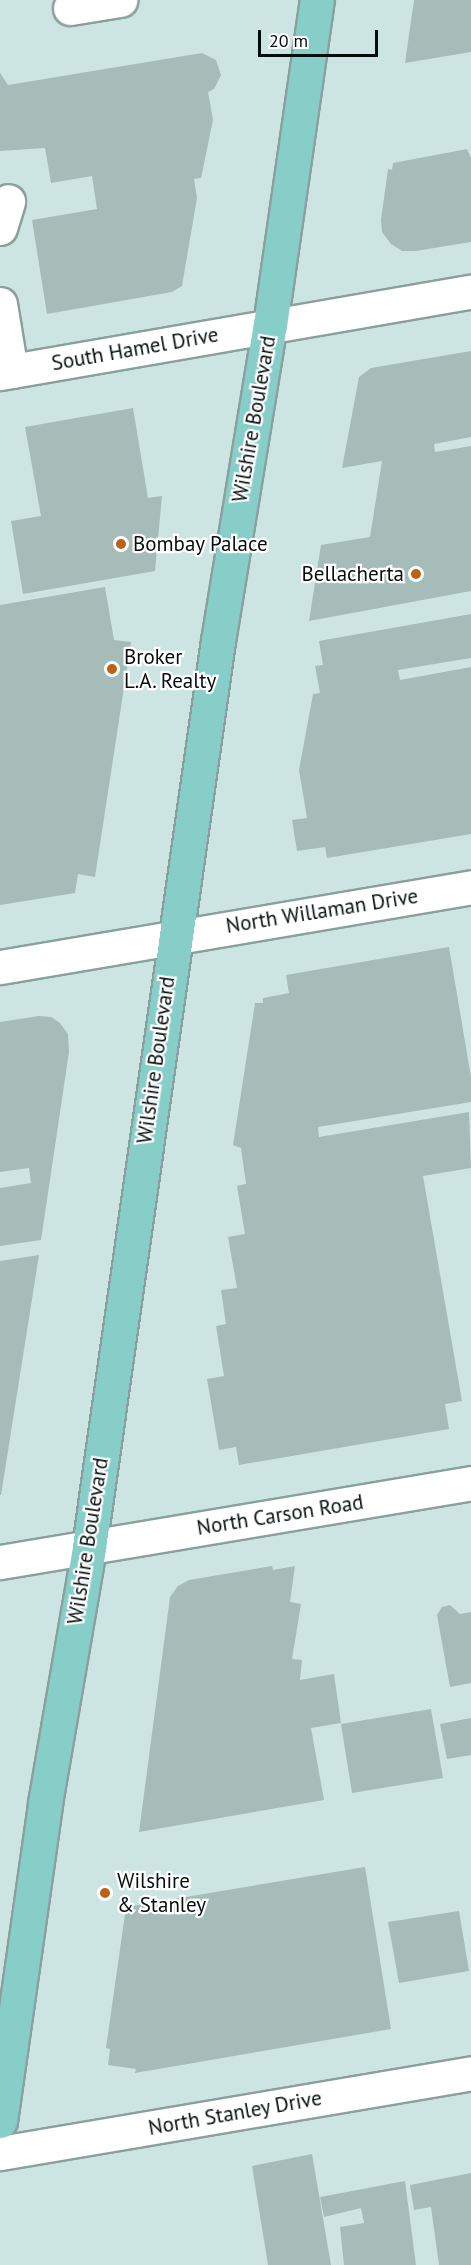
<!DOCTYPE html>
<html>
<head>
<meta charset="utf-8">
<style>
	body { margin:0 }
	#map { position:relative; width:471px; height:2265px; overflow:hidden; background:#cde5e2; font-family:"PT Sans",sans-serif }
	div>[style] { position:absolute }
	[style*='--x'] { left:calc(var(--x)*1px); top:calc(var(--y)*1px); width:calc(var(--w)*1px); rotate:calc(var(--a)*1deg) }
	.building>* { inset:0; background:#a6bcb9 }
	.roads { filter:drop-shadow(2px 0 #8aa09d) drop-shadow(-2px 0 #8aa09d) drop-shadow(0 2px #8aa09d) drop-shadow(0 -2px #8aa09d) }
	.minor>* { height:33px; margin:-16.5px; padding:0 16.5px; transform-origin:16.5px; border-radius:16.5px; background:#fff }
	.major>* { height:33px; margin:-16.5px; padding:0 16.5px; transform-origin:16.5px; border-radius:16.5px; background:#87cec9 }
	.dots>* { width:16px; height:16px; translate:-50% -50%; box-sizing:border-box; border:3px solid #fff; border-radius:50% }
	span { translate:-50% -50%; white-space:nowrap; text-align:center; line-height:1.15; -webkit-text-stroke:4.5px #fff; paint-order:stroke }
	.street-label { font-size:21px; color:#060e0d }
	.poi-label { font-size:21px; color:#060e0d }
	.left { translate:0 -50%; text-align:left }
	.right { translate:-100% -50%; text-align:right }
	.scale { position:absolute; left:258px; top:30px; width:120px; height:27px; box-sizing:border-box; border:3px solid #060e0d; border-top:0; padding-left:8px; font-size:18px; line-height:21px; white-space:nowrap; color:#060e0d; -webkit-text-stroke:4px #fff; paint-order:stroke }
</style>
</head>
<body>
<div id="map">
	<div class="building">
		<i style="clip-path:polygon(414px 0,471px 0,471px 52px,405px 63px)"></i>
		<i style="clip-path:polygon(202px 53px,216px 60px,221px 75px,214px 89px,208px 92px,213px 120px,201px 178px,194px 179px,197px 198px,182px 286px,172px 292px,47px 314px,32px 220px,97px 209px,92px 176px,51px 183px,45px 148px,0 151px,0 73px,8px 85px)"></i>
		<i style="clip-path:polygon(467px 149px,471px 158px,471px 242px,416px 251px,402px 251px,391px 244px,382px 232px,381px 220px,388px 169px,392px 170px,393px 163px)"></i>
		<i style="clip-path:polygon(471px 351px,471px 437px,434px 444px,435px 452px,471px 446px,471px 591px,309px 621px,321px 545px,370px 537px,382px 461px,342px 468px,359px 377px,371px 368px)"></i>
		<i style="clip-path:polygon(133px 408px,148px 498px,162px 496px,155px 571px,23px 594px,11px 521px,41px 516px,25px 427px)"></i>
		<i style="clip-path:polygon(105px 587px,114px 640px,131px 642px,95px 877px,78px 874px,75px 893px,0 905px,0 605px)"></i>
		<i style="clip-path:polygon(471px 614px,471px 658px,398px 670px,400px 680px,471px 667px,471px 834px,327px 858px,325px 847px,297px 851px,292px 820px,307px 818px,299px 770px,313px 694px,320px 693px,315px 666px,323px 665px,319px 641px)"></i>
		<i style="clip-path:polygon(449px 947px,471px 1077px,471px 1102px,318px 1127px,319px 1137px,469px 1112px,471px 1168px,423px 1176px,462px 1401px,445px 1404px,449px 1429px,239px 1465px,236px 1447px,219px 1450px,207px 1379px,224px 1376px,216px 1326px,226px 1324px,221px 1290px,237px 1288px,228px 1237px,245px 1234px,237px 1186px,246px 1184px,241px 1148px,233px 1145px,255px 1003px,263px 1003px,263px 998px,289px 993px,286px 975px)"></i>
		<i style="clip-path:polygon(39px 1016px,51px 1017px,60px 1023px,68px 1034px,69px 1052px,41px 1240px,0 1246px,0 1188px,31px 1183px,29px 1168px,0 1172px,0 1022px)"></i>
		<i style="clip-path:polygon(39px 1255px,1px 1495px,0 1495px,0 1261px)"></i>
		<i style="clip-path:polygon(272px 1566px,273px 1570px,295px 1566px,290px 1602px,301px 1604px,292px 1659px,302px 1660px,300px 1680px,334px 1674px,341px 1723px,311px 1728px,324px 1800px,139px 1832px,170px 1597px,178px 1586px,189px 1580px)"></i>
		<i style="clip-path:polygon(450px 1605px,460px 1614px,471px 1612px,471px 1683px,450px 1687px,437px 1615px,442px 1607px)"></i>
		<i style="clip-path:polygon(431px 1709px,443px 1778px,352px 1793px,341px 1724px)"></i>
		<i style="clip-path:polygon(471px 1718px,471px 1755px,447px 1759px,440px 1724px)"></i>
		<i style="clip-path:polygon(365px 1867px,391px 2029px,135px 2073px,136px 2069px,108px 2065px,110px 2049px,106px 2048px,126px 1907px)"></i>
		<i style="clip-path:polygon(459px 1911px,469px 1971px,399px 1983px,388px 1922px)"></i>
		<i style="clip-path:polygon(312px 2154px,331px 2265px,268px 2265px,252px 2166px)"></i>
		<i style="clip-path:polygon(471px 2173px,471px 2265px,439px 2265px,431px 2207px,414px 2210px,410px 2185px)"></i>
		<i style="clip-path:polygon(405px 2181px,416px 2265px,344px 2265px,340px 2227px,364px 2223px,361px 2208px,324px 2217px,320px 2197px)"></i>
	</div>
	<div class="roads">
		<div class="minor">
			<i style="--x:70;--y:8;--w:51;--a:-9.1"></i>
			<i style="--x:0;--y:228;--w:28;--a:-73"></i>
			<i style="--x:0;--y:304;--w:68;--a:80.7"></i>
			<i style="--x:0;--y:373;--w:478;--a:-9.8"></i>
			<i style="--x:0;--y:967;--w:478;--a:-9.6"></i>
			<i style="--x:0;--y:1562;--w:478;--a:-9.5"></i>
			<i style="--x:0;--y:2153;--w:478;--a:-9.6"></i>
		</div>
		<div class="major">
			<i style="--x:0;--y:2121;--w:321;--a:-81.9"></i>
			<i style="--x:45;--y:1803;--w:260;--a:-80.2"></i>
			<i style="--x:89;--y:1547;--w:915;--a:-81.9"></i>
			<i style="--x:218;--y:641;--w:320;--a:-80.7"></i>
			<i style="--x:270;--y:325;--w:328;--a:-81.8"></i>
		</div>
	</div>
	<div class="dots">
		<i style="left:121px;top:544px;background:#be6017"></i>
		<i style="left:416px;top:574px;background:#be6017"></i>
		<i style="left:112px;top:669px;background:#be6017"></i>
		<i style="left:105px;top:1893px;background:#be6017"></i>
	</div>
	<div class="street-label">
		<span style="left:135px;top:349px;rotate:-10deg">South Hamel Drive</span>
		<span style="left:254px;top:419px;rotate:-80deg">Wilshire Boulevard</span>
		<span style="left:322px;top:911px;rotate:-9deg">North Willaman Drive</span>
		<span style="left:156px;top:1060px;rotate:-82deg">Wilshire Boulevard</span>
		<span style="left:280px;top:1515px;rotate:-9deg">North Carson Road</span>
		<span style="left:88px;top:1541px;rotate:-81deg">Wilshire Boulevard</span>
		<span style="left:235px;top:2113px;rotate:-10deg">North Stanley Drive</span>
	</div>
	<div class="poi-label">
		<span class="left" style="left:133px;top:544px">Bombay Palace</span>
		<span class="right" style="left:404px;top:574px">Bellacherta</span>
		<span class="left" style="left:124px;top:669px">Broker<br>L.A. Realty</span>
		<span class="left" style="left:117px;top:1893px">Wilshire<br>&amp; Stanley</span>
	</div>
	<div class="scale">20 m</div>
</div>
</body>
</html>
